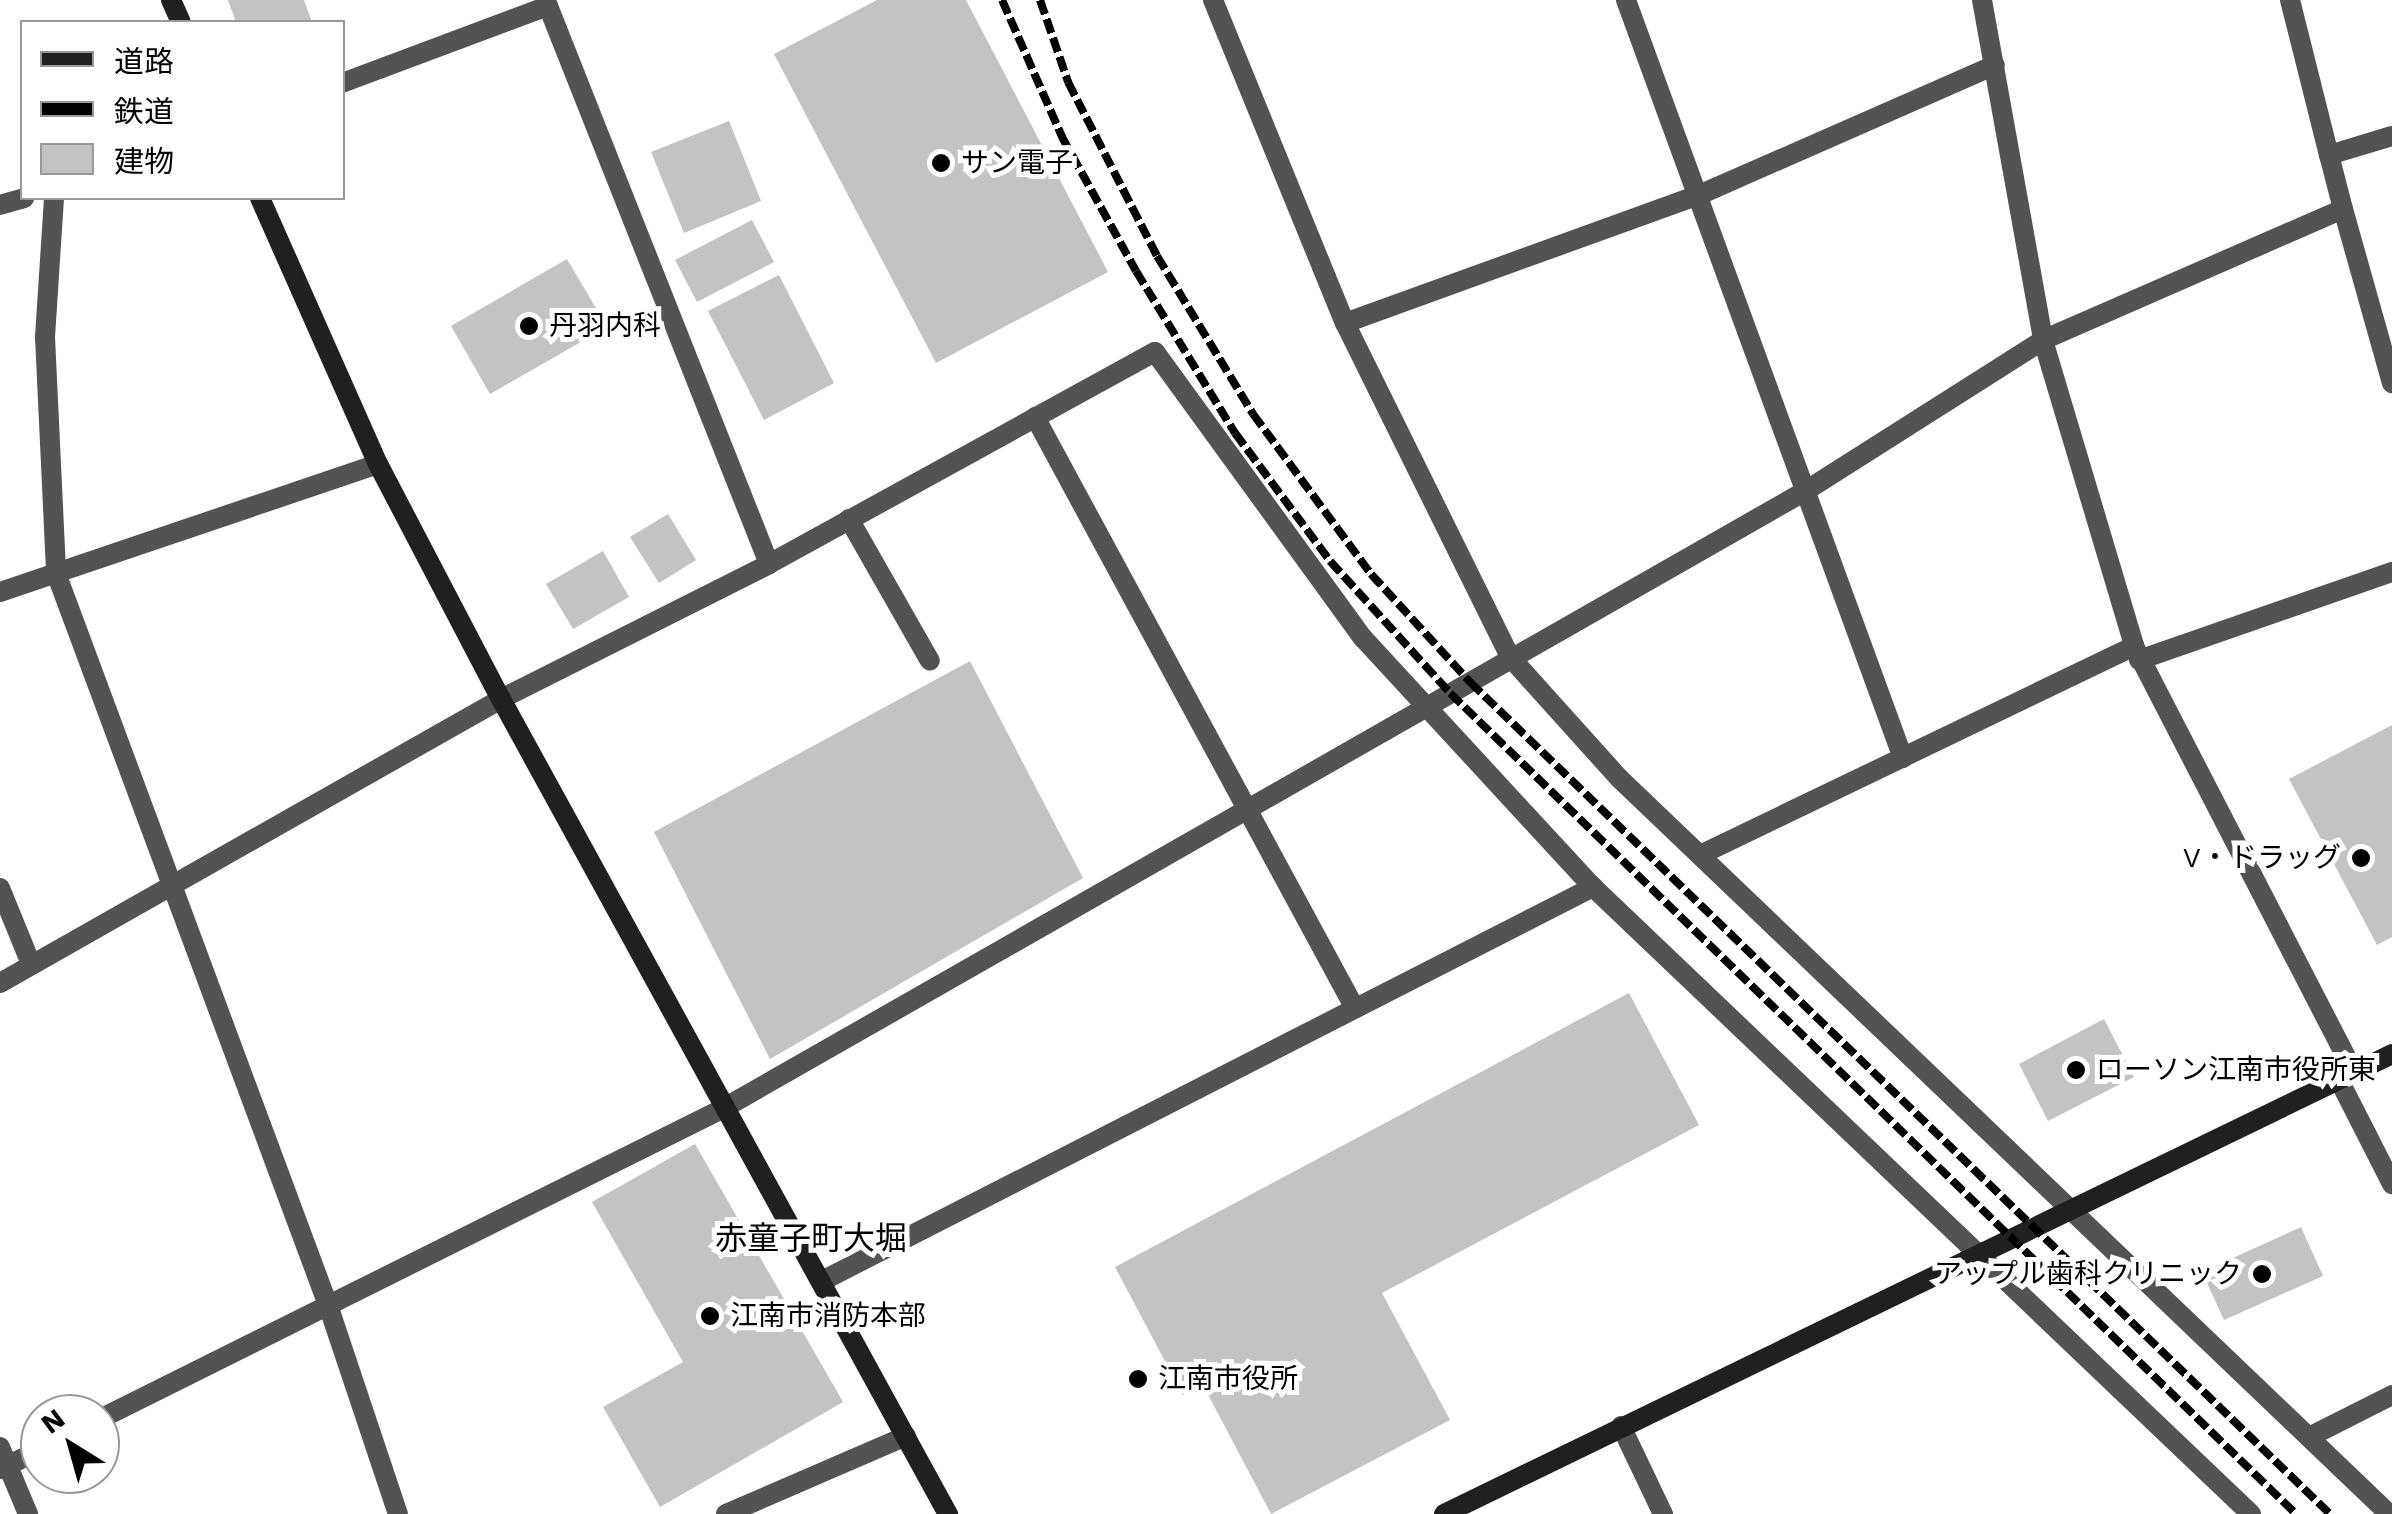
<!DOCTYPE html>
<html>
<head>
<meta charset="utf-8">
<style>
	body { margin:0 }
	#map { position:relative; width:2392px; height:1514px; overflow:hidden; background:#fff; font-family:"Work Sans","Noto Sans JP",sans-serif }
	div>[style] { position:absolute }
	[style*='--x'] { left:calc(var(--x)*1px); top:calc(var(--y)*1px); width:calc(var(--w)*1px); rotate:calc(var(--a)*1deg) }
	.building>* { inset:0; background:#c3c3c3 }
	.street>* { height:20px; margin:-10px; padding:0 10px; transform-origin:10px; border-radius:10px; background:#535353 }
	.secondary>* { height:20px; margin:-10px; padding:0 10px; transform-origin:10px; border-radius:10px; background:#202020 }
	.rail>* { height:8px; margin-top:-4px; transform-origin:0; background:repeating-linear-gradient(90deg,#000 0 15px,transparent 0 20px) }
	.dots>* { width:28px; height:28px; translate:-50% -50%; box-sizing:border-box; border:5px solid #fff; border-radius:50% }
	span { translate:-50% -50%; white-space:nowrap; text-align:center; line-height:1.15; -webkit-text-stroke:10px #fff; paint-order:stroke }
	.poi-label { font-size:28px; color:#000 }
	.left { translate:0 -50%; text-align:left }
	.right { translate:-100% -50%; text-align:right }
	.quarter-label { font-size:32px; color:#000 }
	.legend { position:absolute; left:20px; top:20px; width:325px; height:180px; box-sizing:border-box; background:#fff; border:2px solid #999; margin:0; padding:12px 18px; list-style:none; font-size:30px; color:#000 }
	.legend li { display:flex; align-items:center; gap:20px; height:50px }
	.legend b { width:50px; border:2px solid #999 }
	.north { position:absolute; left:20px; top:1394px; width:100px; height:100px; box-sizing:border-box; background:#fff; border:2px solid #999; border-radius:50%; rotate:323deg; font-size:28px; font-weight:700; line-height:40px; text-align:center; color:#000 }
	.north::after { content:''; display:block; margin:auto; width:35px; height:45px; background:#000; clip-path:polygon(50% 0,100% 100%,50% 72%,0 100%) }
</style>
</head>
<body>
<div id="map">
	<div class="building">
		<i style="clip-path:polygon(228px 0,304px 0,312px 22px,236px 22px)"></i>
		<i style="clip-path:polygon(877px 0,966px 0,1108px 272px,936px 363px,774px 54px)"></i>
		<i style="clip-path:polygon(729px 121px,761px 201px,684px 233px,651px 152px)"></i>
		<i style="clip-path:polygon(752px 220px,774px 262px,697px 302px,675px 260px)"></i>
		<i style="clip-path:polygon(567px 259px,607px 327px,490px 394px,451px 326px)"></i>
		<i style="clip-path:polygon(779px 275px,834px 383px,764px 420px,708px 311px)"></i>
		<i style="clip-path:polygon(668px 514px,696px 560px,659px 583px,630px 537px)"></i>
		<i style="clip-path:polygon(603px 551px,629px 597px,573px 629px,546px 584px)"></i>
		<i style="clip-path:polygon(970px 661px,1083px 878px,770px 1059px,654px 832px)"></i>
		<i style="clip-path:polygon(2392px 725px,2392px 937px,2377px 945px,2289px 779px)"></i>
		<i style="clip-path:polygon(1629px 993px,1699px 1125px,1382px 1293px,1450px 1420px,1271px 1514px,1203px 1385px,1183px 1395px,1115px 1267px)"></i>
		<i style="clip-path:polygon(2104px 1019px,2134px 1077px,2048px 1121px,2019px 1064px)"></i>
		<i style="clip-path:polygon(695px 1144px,843px 1402px,660px 1507px,603px 1407px,683px 1362px,592px 1202px)"></i>
		<i style="clip-path:polygon(2301px 1227px,2323px 1276px,2224px 1320px,2202px 1272px)"></i>
	</div>
	<div class="street">
		<i style="--x:1213;--y:0;--w:349;--a:67.8"></i>
		<i style="--x:1345;--y:323;--w:373;--a:63.7"></i>
		<i style="--x:1510;--y:657;--w:164;--a:48"></i>
		<i style="--x:1620;--y:779;--w:1064;--a:43.7"></i>
		<i style="--x:1626;--y:0;--w:807;--a:69.93"></i>
		<i style="--x:1982;--y:0;--w:345;--a:79.8"></i>
		<i style="--x:2043;--y:340;--w:319;--a:73.4"></i>
		<i style="--x:2134;--y:646;--w:479;--a:62.7"></i>
		<i style="--x:2290;--y:0;--w:160;--a:75.9"></i>
		<i style="--x:342;--y:83;--w:220;--a:-20.5"></i>
		<i style="--x:548;--y:6;--w:600;--a:68.39"></i>
		<i style="--x:54;--y:198;--w:139;--a:93.7"></i>
		<i style="--x:45;--y:337;--w:236;--a:87.3"></i>
		<i style="--x:56;--y:573;--w:781;--a:69.62"></i>
		<i style="--x:328;--y:1305;--w:220;--a:71.5"></i>
		<i style="--x:0;--y:205;--w:25;--a:-16"></i>
		<i style="--x:2343;--y:209;--w:181;--a:74.3"></i>
		<i style="--x:1345;--y:323;--w:376;--a:-19.9"></i>
		<i style="--x:1699;--y:195;--w:323;--a:-23.7"></i>
		<i style="--x:1035;--y:417;--w:668;--a:61.59"></i>
		<i style="--x:849;--y:519;--w:163;--a:60.3"></i>
		<i style="--x:0;--y:592;--w:399;--a:-18.7"></i>
		<i style="--x:2139;--y:660;--w:268;--a:-19.2"></i>
		<i style="--x:1700;--y:855;--w:482;--a:-25.7"></i>
		<i style="--x:0;--y:888;--w:82;--a:67.8"></i>
		<i style="--x:0;--y:983;--w:576;--a:-29.55"></i>
		<i style="--x:501;--y:699;--w:300;--a:-26.7"></i>
		<i style="--x:769;--y:564;--w:440;--a:-28.8"></i>
		<i style="--x:1155;--y:352;--w:354;--a:54"></i>
		<i style="--x:1363;--y:638;--w:339;--a:47.3"></i>
		<i style="--x:1593;--y:887;--w:909;--a:43.62"></i>
		<i style="--x:2339;--y:1080;--w:117;--a:63"></i>
		<i style="--x:824;--y:1280;--w:864;--a:-27.07"></i>
		<i style="--x:100;--y:1419;--w:697;--a:-26.49"></i>
		<i style="--x:724;--y:1108;--w:1247;--a:-29.71"></i>
		<i style="--x:1807;--y:490;--w:280;--a:-32.4"></i>
		<i style="--x:2043;--y:340;--w:327;--a:-23.6"></i>
		<i style="--x:2343;--y:209;--w:56;--a:-104.5"></i>
		<i style="--x:2329;--y:155;--w:66;--a:-16.8"></i>
		<i style="--x:1621;--y:1426;--w:98;--a:64.5"></i>
		<i style="--x:2309;--y:1437;--w:93;--a:-26.8"></i>
		<i style="--x:0;--y:1447;--w:73;--a:67.3"></i>
		<i style="--x:0;--y:1469;--w:44;--a:-25.4"></i>
		<i style="--x:726;--y:1514;--w:196;--a:-23.4"></i>
	</div>
	<div class="secondary">
		<i style="--x:171;--y:0;--w:24;--a:66"></i>
		<i style="--x:260;--y:198;--w:291;--a:66.1"></i>
		<i style="--x:378;--y:464;--w:265;--a:62.4"></i>
		<i style="--x:501;--y:699;--w:930;--a:61.26"></i>
		<i style="--x:1444;--y:1514;--w:1054;--a:-25.88"></i>
	</div>
	<div class="rail">
		<i style="--x:1002;--y:0;--w:150;--a:66.3"></i>
		<i style="--x:1062;--y:137;--w:153;--a:61.1"></i>
		<i style="--x:1136;--y:271;--w:190;--a:58.6"></i>
		<i style="--x:1235;--y:433;--w:159;--a:53.4"></i>
		<i style="--x:1330;--y:561;--w:178;--a:47.7"></i>
		<i style="--x:1450;--y:693;--w:1179;--a:44.14"></i>
		<i style="--x:1040;--y:0;--w:87;--a:71.1"></i>
		<i style="--x:1068;--y:82;--w:195;--a:62.9"></i>
		<i style="--x:1157;--y:256;--w:185;--a:58.7"></i>
		<i style="--x:1253;--y:414;--w:199;--a:53.6"></i>
		<i style="--x:1371;--y:574;--w:147;--a:47.5"></i>
		<i style="--x:1470;--y:682;--w:1197;--a:44.05"></i>
	</div>
	<div class="dots">
		<i style="left:941px;top:163px;background:#000"></i>
		<i style="left:529px;top:326px;background:#000"></i>
		<i style="left:2361px;top:858px;background:#000"></i>
		<i style="left:2076px;top:1070px;background:#000"></i>
		<i style="left:2262px;top:1274px;background:#000"></i>
		<i style="left:710px;top:1316px;background:#000"></i>
		<i style="left:1138px;top:1379px;background:#000"></i>
	</div>
	<div class="poi-label">
		<span class="left" style="left:961px;top:163px">サン電子</span>
		<span class="left" style="left:549px;top:326px">丹羽内科</span>
		<span class="right" style="left:2341px;top:858px">V・ドラッグ</span>
		<span class="left" style="left:2096px;top:1070px">ローソン江南市役所東</span>
		<span class="right" style="left:2242px;top:1274px">アップル歯科クリニック</span>
		<span class="left" style="left:730px;top:1316px">江南市消防本部</span>
		<span class="left" style="left:1158px;top:1379px">江南市役所</span>
	</div>
	<div class="quarter-label">
		<span style="left:811px;top:1238px">赤童子町大堀</span>
	</div>
	<ul class="legend">
	<li><b style="height:12px;background:#202020"></b>道路</li>
	<li><b style="height:12px;background:#000"></b>鉄道</li>
	<li><b style="height:28px;background:#c3c3c3"></b>建物</li>
	</ul>
	<div class="north">N</div>
</div>
</body>
</html>
